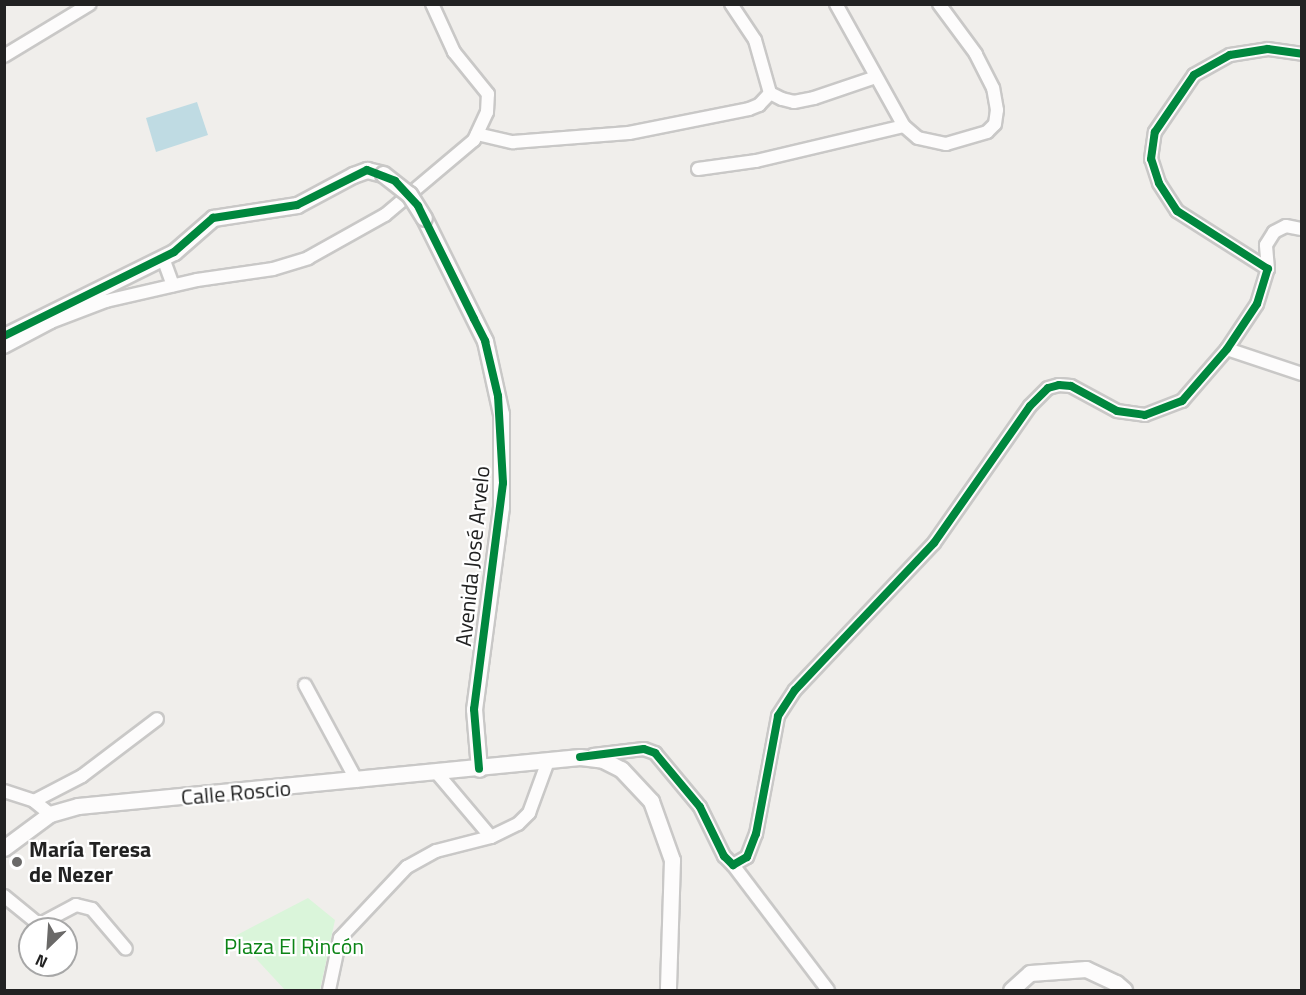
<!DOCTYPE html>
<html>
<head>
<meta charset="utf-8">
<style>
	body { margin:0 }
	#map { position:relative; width:1306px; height:995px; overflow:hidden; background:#f0eeeb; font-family:"Titillium Web",sans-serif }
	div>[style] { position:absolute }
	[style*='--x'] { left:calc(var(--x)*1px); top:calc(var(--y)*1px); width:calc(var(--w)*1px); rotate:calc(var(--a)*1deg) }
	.park>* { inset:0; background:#daf5da }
	.water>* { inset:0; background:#bfdbe3 }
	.roads { filter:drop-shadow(2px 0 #c9c8c7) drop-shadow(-2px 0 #c9c8c7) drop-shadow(0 2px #c9c8c7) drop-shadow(0 -2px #c9c8c7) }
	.minor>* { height:12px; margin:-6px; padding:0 6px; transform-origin:6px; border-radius:6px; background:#fdfcfc }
	.tertiary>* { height:15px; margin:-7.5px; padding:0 7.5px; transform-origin:7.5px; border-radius:7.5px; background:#fdfcfc }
	.bridges { filter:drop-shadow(2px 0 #c9c8c7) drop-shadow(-2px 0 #c9c8c7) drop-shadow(0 2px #c9c8c7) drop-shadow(0 -2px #c9c8c7) }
	.tertiary-bridge>* { height:15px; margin:-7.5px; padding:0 7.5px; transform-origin:7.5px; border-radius:7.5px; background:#fdfcfc }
	.cycleway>* { height:8px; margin:-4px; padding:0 4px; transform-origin:4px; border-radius:4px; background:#00873e }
	.dots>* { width:16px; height:16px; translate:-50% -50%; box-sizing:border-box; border:3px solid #fff; border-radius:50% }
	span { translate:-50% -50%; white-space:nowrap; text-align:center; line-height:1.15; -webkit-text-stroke:4.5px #fff; paint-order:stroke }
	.street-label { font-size:22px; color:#222 }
	.poi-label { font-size:22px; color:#222; font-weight:700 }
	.left { translate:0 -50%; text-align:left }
	.park-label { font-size:22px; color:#0c8416 }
	.frame { position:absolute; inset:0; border:6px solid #222; pointer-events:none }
	.north { position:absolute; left:18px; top:917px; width:60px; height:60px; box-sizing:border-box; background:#fff; border:2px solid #a7a7a7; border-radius:50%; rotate:205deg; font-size:16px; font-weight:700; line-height:24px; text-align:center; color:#222 }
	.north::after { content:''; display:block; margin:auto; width:21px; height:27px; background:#6a6968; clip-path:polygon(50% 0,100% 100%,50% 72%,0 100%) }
</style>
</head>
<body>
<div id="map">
	<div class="park">
		<i style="clip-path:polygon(308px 898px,335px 920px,320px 990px,285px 990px,235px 936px)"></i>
	</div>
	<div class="water">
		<i style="clip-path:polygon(197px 102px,208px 135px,156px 152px,146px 118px)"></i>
	</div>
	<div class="roads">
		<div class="minor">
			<i style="--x:731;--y:4;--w:43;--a:56.3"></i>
			<i style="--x:755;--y:40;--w:55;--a:74.2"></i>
			<i style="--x:770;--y:93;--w:13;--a:27"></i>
			<i style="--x:782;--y:99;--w:12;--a:14"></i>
			<i style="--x:794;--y:102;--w:20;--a:-11"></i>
			<i style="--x:814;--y:98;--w:65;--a:-18.7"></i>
			<i style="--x:836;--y:4;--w:140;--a:60.9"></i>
			<i style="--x:904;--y:126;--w:18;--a:41"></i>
			<i style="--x:918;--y:138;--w:29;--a:12"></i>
			<i style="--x:946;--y:144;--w:43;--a:-16.3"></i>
			<i style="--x:987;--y:132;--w:11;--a:-45"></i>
			<i style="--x:995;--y:124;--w:14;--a:-82"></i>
			<i style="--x:997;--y:110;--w:22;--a:-100"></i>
			<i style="--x:993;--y:88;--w:38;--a:-117"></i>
			<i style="--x:976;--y:54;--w:62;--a:-126.5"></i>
			<i style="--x:4;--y:56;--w:100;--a:-31.2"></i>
			<i style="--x:477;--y:134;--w:37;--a:13"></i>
			<i style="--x:513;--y:142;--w:116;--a:-4.4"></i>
			<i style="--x:629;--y:133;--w:122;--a:-11.3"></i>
			<i style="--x:749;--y:109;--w:11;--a:-22"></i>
			<i style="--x:759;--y:105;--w:16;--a:-47"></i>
			<i style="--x:698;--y:169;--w:59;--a:-7.9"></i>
			<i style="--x:756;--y:161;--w:152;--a:-13.3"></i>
			<i style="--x:163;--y:258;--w:29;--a:70"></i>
			<i style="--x:1268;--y:269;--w:24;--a:-95"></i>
			<i style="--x:1266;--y:245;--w:15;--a:-58"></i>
			<i style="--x:1274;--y:232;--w:13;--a:-27"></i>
			<i style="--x:1286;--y:226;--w:16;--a:11"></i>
			<i style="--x:4;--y:347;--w:53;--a:-28"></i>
			<i style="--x:51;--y:322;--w:59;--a:-20.9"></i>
			<i style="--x:106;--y:301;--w:93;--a:-13"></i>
			<i style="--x:197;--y:280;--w:77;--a:-8.2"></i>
			<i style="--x:273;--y:269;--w:37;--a:-17"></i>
			<i style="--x:308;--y:258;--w:88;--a:-29.2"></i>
			<i style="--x:385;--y:215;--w:116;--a:-40.1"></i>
			<i style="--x:474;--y:140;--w:31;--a:-65"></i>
			<i style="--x:487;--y:112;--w:18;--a:-87"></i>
			<i style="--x:488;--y:94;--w:54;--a:-129"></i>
			<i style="--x:454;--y:52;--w:53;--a:-114.6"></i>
			<i style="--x:1227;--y:349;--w:79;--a:18.4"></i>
			<i style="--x:305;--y:685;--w:109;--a:61.6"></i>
			<i style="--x:593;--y:755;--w:51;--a:-6.7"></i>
			<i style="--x:644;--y:749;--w:12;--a:20"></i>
			<i style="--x:655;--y:753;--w:70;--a:50.2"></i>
			<i style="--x:700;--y:807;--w:55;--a:63.9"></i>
			<i style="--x:724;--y:856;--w:13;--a:45"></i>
			<i style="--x:733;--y:865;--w:16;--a:-30"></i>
			<i style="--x:747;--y:857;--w:25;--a:-69"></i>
			<i style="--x:756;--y:834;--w:120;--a:-79.4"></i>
			<i style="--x:778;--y:716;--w:31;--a:-57"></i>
			<i style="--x:795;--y:690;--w:202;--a:-46.6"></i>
			<i style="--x:934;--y:543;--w:167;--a:-55"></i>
			<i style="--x:1030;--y:406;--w:25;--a:-45"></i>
			<i style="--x:1048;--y:388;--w:11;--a:-15"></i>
			<i style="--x:1059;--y:385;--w:12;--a:5"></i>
			<i style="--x:1071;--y:386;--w:52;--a:28.5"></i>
			<i style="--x:1117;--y:411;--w:28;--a:8"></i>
			<i style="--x:1145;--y:415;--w:40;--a:-21"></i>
			<i style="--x:1182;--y:401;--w:69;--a:-49.1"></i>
			<i style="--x:1227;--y:349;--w:54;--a:-56.3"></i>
			<i style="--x:1257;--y:304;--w:37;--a:-73"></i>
			<i style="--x:1268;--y:269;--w:108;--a:-147.5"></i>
			<i style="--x:1177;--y:211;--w:33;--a:-123"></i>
			<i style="--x:1159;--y:183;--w:25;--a:-108"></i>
			<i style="--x:1151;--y:159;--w:27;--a:-82"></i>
			<i style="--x:1155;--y:132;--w:69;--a:-55.6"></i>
			<i style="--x:1194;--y:75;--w:41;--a:-29.1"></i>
			<i style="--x:1230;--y:55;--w:38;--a:-9"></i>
			<i style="--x:1268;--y:49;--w:34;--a:8"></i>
			<i style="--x:4;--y:791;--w:32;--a:18"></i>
			<i style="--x:34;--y:801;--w:21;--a:39"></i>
			<i style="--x:34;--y:801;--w:54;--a:-27.5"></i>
			<i style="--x:82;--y:776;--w:94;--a:-37.2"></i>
			<i style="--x:491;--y:837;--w:30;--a:-26"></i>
			<i style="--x:518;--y:824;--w:16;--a:-45"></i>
			<i style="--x:529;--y:813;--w:55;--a:-69.9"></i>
			<i style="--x:733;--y:865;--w:157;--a:52.8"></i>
			<i style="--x:4;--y:896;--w:41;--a:39.1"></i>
			<i style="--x:36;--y:922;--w:8;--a:0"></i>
			<i style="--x:44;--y:922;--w:36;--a:-28"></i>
			<i style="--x:76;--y:905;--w:16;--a:14"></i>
			<i style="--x:92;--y:909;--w:52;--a:49.6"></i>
			<i style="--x:329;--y:990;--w:53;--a:-78.1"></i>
			<i style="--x:340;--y:938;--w:98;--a:-46.7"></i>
			<i style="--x:407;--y:867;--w:33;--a:-29"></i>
			<i style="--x:436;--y:851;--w:57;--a:-14.3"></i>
			<i style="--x:491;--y:837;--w:84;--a:-130.2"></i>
		</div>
		<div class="tertiary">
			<i style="--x:424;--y:218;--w:137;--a:63.6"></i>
			<i style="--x:485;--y:341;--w:75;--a:77.6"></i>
			<i style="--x:501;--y:414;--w:93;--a:90"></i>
			<i style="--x:501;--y:507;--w:204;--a:97.6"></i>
			<i style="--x:474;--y:709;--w:60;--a:85.2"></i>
			<i style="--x:4;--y:336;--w:190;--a:-26.3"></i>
			<i style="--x:174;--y:252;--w:52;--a:-41.1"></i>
			<i style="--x:213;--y:218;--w:85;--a:-8.8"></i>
			<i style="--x:297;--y:205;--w:64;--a:-28.2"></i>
			<i style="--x:353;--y:175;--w:15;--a:-20"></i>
			<i style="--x:367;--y:170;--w:16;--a:14"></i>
			<i style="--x:4;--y:848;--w:57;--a:-36.5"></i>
			<i style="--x:50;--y:814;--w:29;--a:-16"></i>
			<i style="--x:78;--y:806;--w:504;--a:-5.57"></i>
			<i style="--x:580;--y:757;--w:23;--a:7"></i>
			<i style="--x:603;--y:760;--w:20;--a:27"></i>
			<i style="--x:621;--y:769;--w:44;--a:46.8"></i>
			<i style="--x:651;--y:801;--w:63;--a:70.4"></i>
			<i style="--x:672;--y:860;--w:130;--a:91.8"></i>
			<i style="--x:1011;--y:990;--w:25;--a:-42"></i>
			<i style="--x:1030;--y:973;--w:56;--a:-4.1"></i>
			<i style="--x:1086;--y:969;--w:33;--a:25"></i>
			<i style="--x:1116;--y:983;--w:11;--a:41"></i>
		</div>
	</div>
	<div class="bridges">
		<div class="tertiary-bridge">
			<i style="--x:383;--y:174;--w:33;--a:38"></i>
			<i style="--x:409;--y:194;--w:28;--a:58"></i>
		</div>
	</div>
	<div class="cycleway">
		<i style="--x:4;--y:336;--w:190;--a:-26.3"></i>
		<i style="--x:174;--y:252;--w:52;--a:-41.1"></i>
		<i style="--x:213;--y:218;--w:85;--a:-8.8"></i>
		<i style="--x:297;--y:205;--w:78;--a:-26.6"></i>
		<i style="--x:367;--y:170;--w:30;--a:21"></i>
		<i style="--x:395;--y:181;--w:34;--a:47"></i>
		<i style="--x:418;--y:206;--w:126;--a:63.6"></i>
		<i style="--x:474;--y:319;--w:25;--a:63"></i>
		<i style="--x:485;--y:341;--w:57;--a:76.7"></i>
		<i style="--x:498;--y:396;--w:87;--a:86.7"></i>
		<i style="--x:503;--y:483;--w:228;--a:97.3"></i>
		<i style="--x:474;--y:709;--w:60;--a:85.2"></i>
		<i style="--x:580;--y:757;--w:64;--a:-7.1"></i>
		<i style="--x:644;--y:749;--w:12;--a:20"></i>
		<i style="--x:655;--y:753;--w:70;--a:50.2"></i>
		<i style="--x:700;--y:807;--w:55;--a:63.9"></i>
		<i style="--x:724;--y:856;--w:13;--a:45"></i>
		<i style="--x:733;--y:865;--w:16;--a:-30"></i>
		<i style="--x:747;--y:857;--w:25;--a:-69"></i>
		<i style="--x:756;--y:834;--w:120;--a:-79.4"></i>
		<i style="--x:778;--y:716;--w:31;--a:-57"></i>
		<i style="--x:795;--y:690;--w:202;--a:-46.6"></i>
		<i style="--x:934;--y:543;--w:167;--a:-55"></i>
		<i style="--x:1030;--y:406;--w:25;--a:-45"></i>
		<i style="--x:1048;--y:388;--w:11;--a:-15"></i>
		<i style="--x:1059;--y:385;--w:12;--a:5"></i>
		<i style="--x:1071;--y:386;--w:52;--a:28.5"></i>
		<i style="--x:1117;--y:411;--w:28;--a:8"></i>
		<i style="--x:1145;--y:415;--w:40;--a:-21"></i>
		<i style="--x:1182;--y:401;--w:69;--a:-49.1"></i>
		<i style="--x:1227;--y:349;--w:54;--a:-56.3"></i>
		<i style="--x:1257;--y:304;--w:37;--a:-73"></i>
		<i style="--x:1268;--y:269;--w:108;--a:-147.5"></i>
		<i style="--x:1177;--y:211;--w:33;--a:-123"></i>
		<i style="--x:1159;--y:183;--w:25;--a:-108"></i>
		<i style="--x:1151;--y:159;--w:27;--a:-82"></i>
		<i style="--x:1155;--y:132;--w:69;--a:-55.6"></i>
		<i style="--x:1194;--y:75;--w:41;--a:-29.1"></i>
		<i style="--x:1230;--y:55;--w:38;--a:-9"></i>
		<i style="--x:1268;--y:49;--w:34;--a:8"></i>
	</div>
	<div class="dots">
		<i style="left:17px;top:862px;background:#6a6968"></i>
	</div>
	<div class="street-label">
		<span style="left:473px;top:556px;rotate:-84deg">Avenida José Arvelo</span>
		<span style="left:236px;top:793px;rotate:-5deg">Calle Roscio</span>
	</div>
	<div class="poi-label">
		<span class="left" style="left:29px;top:862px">María Teresa<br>de Nezer</span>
	</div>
	<div class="park-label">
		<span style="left:294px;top:947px">Plaza El Rincón</span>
	</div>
	<div class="frame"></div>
	<div class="north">N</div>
</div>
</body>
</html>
